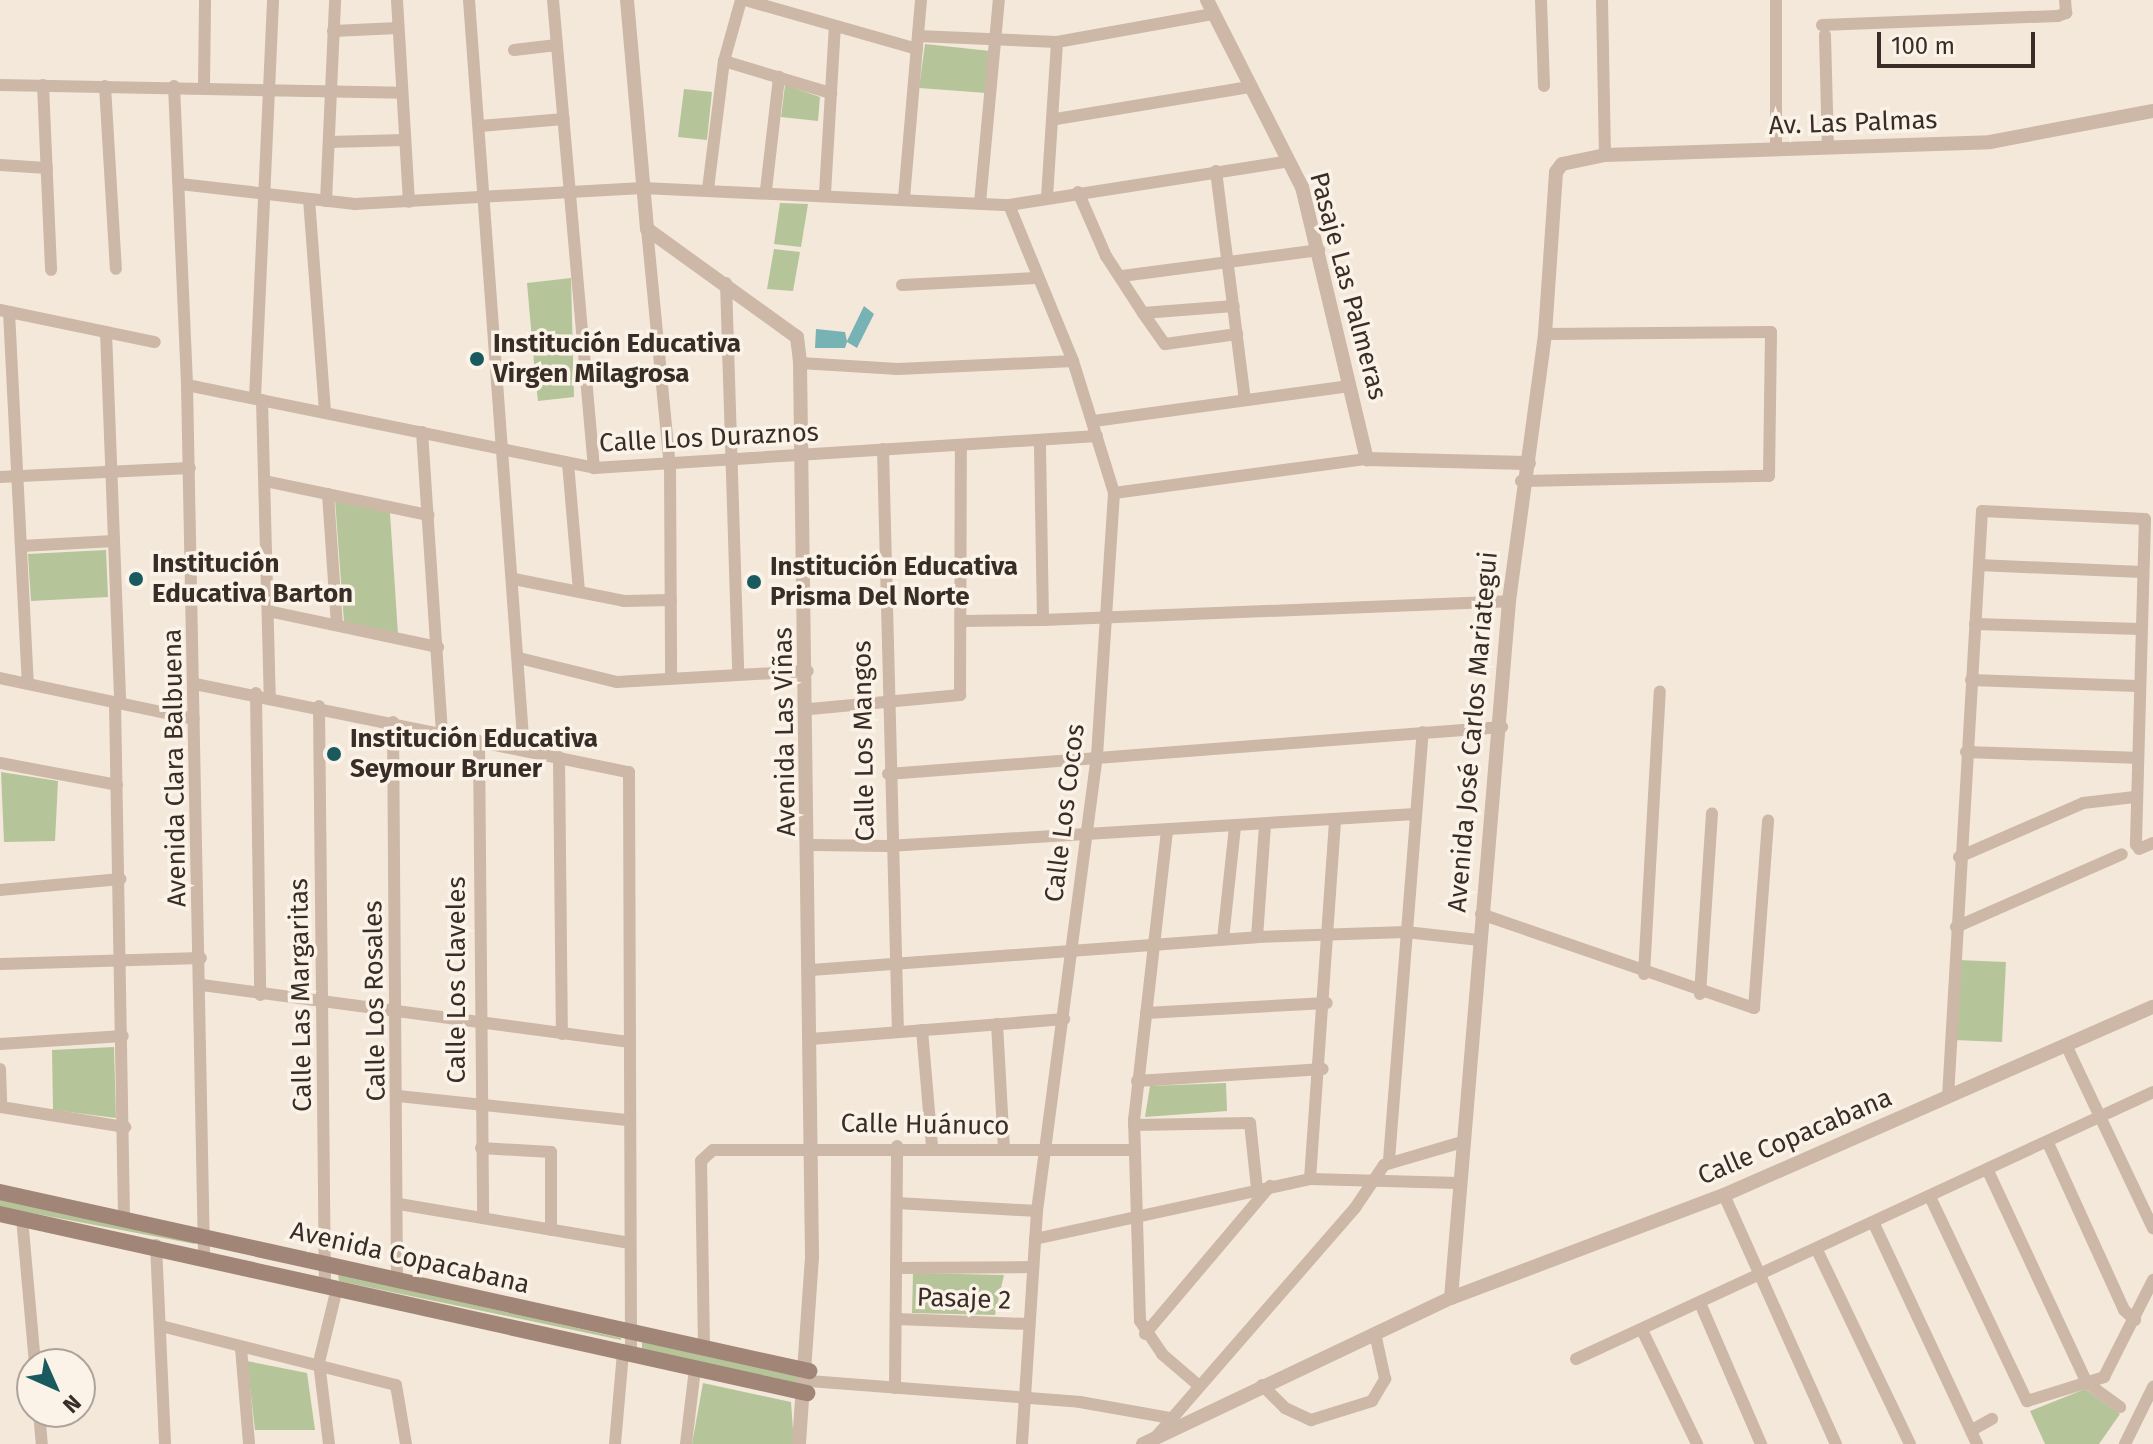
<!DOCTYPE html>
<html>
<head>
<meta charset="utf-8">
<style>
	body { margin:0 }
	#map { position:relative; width:2153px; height:1444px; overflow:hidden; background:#f4e8db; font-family:"Fira Sans",sans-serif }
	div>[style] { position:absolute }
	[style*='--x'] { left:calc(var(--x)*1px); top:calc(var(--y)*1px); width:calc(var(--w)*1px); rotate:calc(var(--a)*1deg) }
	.green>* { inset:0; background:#b6c599 }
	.water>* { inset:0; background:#77b2b4 }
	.minor>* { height:12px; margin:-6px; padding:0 6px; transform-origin:6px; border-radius:6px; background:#cdb7a6 }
	.tertiary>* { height:14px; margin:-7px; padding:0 7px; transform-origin:7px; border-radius:7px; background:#cdb7a6 }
	.secondary>* { height:16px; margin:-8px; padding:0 8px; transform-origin:8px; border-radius:8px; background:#a18677 }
	.dots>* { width:22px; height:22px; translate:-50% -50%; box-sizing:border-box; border:4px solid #fbf2e8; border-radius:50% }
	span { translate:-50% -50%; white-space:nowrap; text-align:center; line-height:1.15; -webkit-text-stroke:7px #fbf2e8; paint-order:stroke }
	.street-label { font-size:26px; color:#392d27 }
	.poi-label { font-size:26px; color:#392d27; font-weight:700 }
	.left { translate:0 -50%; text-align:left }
	.north { position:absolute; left:16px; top:1348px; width:80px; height:80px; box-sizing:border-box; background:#fbf2e8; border:2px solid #ada39b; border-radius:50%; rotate:135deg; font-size:22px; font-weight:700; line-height:32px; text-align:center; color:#392d27 }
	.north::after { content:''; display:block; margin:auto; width:28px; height:36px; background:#195a5e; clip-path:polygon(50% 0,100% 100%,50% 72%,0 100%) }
	.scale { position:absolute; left:1877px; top:32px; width:158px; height:36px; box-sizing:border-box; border:4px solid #392d27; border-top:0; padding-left:10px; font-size:24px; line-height:28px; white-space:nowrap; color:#392d27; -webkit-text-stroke:6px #fbf2e8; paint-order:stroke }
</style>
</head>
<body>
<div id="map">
	<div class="green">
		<i style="clip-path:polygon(925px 44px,990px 51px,986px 93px,919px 88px)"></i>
		<i style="clip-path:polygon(785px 85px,820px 97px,818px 121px,781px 117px)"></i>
		<i style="clip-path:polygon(684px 89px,712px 92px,707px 140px,678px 137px)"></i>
		<i style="clip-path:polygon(780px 203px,808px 204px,801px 247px,774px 244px)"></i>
		<i style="clip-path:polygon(774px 249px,800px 252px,793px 291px,767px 289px)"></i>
		<i style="clip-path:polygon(571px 278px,574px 397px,538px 401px,535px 375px,559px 372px,535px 374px,527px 283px)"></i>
		<i style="clip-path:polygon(335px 500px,390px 513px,398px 634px,344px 622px)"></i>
		<i style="clip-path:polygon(106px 550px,108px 597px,31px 601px,28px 554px)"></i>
		<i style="clip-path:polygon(1px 772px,58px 781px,55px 841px,4px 842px)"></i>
		<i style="clip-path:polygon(1958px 960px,2006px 962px,2002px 1042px,1954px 1040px)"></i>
		<i style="clip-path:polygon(114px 1047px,116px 1118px,53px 1110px,52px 1050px)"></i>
		<i style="clip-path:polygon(1226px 1083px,1227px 1111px,1145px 1117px,1150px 1086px)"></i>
		<i style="clip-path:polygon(0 1199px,194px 1241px,195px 1244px,0 1207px)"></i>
		<i style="clip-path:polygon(913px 1273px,1004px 1275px,995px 1315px,912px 1313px)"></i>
		<i style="clip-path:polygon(338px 1274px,621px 1338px,621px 1340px,339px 1281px)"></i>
		<i style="clip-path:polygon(642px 1342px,798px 1376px,799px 1384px,642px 1349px)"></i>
		<i style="clip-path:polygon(247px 1361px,307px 1373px,315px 1430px,255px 1430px)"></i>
		<i style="clip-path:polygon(703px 1383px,791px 1402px,794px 1444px,692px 1444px)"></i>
		<i style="clip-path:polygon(2085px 1389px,2120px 1414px,2099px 1444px,2045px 1444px,2030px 1411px)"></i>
	</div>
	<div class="water">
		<i style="clip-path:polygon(864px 306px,874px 314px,857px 348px,847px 342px,845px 348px,815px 348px,816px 329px,845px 332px,847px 341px)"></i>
	</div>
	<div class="minor">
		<i style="--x:397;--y:0;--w:202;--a:86.6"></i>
		<i style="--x:469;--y:0;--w:752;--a:85.81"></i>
		<i style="--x:553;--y:0;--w:470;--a:85"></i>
		<i style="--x:745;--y:0;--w:179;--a:15.9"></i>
		<i style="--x:1541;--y:0;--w:86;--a:88"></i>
		<i style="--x:1602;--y:0;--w:155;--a:88.9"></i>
		<i style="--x:1822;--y:25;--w:236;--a:-2.2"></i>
		<i style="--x:2058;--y:16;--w:9;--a:-21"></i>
		<i style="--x:2066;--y:13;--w:13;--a:-94"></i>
		<i style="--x:333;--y:31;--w:65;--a:-2.6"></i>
		<i style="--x:1825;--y:35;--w:112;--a:88.5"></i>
		<i style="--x:918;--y:36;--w:139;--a:2.5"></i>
		<i style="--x:1057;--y:42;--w:158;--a:-10.2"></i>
		<i style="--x:514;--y:50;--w:43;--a:-6.6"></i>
		<i style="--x:724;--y:61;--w:112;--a:16.7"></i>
		<i style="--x:0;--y:85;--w:402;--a:1.1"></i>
		<i style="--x:43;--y:85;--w:185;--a:87.5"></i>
		<i style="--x:105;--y:86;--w:183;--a:86.6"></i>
		<i style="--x:174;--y:86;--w:299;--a:87.5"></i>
		<i style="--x:187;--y:385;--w:872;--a:88.88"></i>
		<i style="--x:204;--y:86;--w:86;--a:-89.3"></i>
		<i style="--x:1056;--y:119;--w:196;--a:-9.4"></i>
		<i style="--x:480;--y:126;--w:84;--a:-4.8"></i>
		<i style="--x:329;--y:142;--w:76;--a:-1.5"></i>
		<i style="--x:1776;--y:149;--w:149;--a:-90"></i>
		<i style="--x:0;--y:165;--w:47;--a:3.7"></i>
		<i style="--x:1216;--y:171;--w:230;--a:82.8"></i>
		<i style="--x:180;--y:184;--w:176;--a:6.5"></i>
		<i style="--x:355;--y:204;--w:288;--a:-3.2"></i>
		<i style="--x:643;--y:188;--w:366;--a:2.7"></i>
		<i style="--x:1009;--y:205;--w:283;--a:-8.9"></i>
		<i style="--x:708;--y:189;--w:129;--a:-82.9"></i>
		<i style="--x:724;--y:61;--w:63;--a:-74.4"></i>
		<i style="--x:766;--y:190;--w:114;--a:-83.4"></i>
		<i style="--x:1078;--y:192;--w:70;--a:66.4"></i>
		<i style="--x:1106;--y:256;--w:68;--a:57"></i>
		<i style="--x:1143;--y:313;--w:91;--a:-4.4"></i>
		<i style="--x:825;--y:193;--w:166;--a:-86.6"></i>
		<i style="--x:1047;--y:197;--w:155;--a:-86.3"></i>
		<i style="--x:904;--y:198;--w:199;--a:-85.1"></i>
		<i style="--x:309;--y:199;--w:214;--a:85.7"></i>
		<i style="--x:326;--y:201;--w:201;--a:-87.4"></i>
		<i style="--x:980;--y:203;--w:204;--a:-84.7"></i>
		<i style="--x:1009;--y:205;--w:169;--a:67.7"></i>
		<i style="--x:1073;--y:361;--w:138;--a:72.7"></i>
		<i style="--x:1114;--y:493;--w:263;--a:93.7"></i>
		<i style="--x:1097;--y:755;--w:460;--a:97.5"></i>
		<i style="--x:1037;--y:1211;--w:233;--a:93.7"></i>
		<i style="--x:647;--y:229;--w:238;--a:84.5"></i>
		<i style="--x:670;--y:466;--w:211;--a:89.7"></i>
		<i style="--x:1122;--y:276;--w:199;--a:-7.5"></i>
		<i style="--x:726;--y:283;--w:389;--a:88.2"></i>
		<i style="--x:902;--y:285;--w:135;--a:-3"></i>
		<i style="--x:0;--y:310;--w:158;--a:11.7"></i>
		<i style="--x:9;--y:312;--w:371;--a:87.1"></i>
		<i style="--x:1143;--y:313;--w:38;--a:55"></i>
		<i style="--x:1165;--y:344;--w:73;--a:-7.9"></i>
		<i style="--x:106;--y:332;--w:371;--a:87.8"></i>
		<i style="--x:800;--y:363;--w:98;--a:3.5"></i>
		<i style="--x:898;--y:369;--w:175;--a:-2.6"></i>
		<i style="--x:187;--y:385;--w:415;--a:11.5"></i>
		<i style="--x:594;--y:468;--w:504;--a:-3.64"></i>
		<i style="--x:255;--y:398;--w:398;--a:-87.4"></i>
		<i style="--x:262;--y:400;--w:296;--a:88.5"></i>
		<i style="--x:1094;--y:421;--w:258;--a:-7.8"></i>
		<i style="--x:422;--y:432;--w:302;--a:86.2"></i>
		<i style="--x:883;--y:449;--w:583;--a:88.53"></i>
		<i style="--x:568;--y:463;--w:129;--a:85.1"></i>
		<i style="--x:0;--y:477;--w:190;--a:-2.7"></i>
		<i style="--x:265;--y:481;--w:167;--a:11.8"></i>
		<i style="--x:1521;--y:481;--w:248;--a:-1.2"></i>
		<i style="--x:1769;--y:476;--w:144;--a:-89.2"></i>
		<i style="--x:1771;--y:332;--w:226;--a:179.5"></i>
		<i style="--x:1114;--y:493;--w:255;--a:-7.7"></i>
		<i style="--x:328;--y:494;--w:131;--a:86.1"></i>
		<i style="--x:21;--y:546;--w:93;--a:-3.1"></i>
		<i style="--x:1979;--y:565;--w:163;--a:2.5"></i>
		<i style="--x:514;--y:579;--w:112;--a:11.3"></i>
		<i style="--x:624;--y:601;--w:47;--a:-1.2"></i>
		<i style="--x:268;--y:611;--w:174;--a:12"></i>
		<i style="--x:1043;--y:620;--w:466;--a:-2.3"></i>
		<i style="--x:961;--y:621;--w:82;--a:-0.7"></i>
		<i style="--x:1043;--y:620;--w:180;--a:-91"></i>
		<i style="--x:1975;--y:624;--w:165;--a:1.7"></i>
		<i style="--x:519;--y:658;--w:101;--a:13.8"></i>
		<i style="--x:617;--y:682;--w:191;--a:-3.3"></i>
		<i style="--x:0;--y:678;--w:198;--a:11.9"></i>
		<i style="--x:1971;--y:680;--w:166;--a:2.1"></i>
		<i style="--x:195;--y:684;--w:443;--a:11.5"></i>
		<i style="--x:629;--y:772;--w:583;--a:89.8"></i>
		<i style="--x:256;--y:693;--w:302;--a:89.2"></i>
		<i style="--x:115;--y:702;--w:516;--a:89"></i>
		<i style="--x:319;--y:706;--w:578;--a:89.41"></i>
		<i style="--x:810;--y:709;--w:151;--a:-5.3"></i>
		<i style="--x:960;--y:695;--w:250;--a:-89.8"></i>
		<i style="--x:393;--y:722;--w:558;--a:89.59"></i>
		<i style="--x:479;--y:741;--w:477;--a:89.5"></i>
		<i style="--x:1966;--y:752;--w:168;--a:2"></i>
		<i style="--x:559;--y:757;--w:277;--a:89.4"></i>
		<i style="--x:0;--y:763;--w:119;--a:10.6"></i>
		<i style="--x:888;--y:774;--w:616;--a:-4.38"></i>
		<i style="--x:1167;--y:831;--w:290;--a:96.5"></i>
		<i style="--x:1134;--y:1119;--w:202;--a:88.3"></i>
		<i style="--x:1140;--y:1321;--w:40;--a:56"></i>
		<i style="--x:1162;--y:1354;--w:46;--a:40.6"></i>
		<i style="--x:812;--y:845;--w:76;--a:0.8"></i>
		<i style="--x:888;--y:846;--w:528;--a:-3.47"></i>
		<i style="--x:2139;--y:849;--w:15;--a:-23"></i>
		<i style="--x:1959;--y:857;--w:135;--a:-23.5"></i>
		<i style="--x:2083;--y:803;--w:52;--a:-6.6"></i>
		<i style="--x:0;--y:890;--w:121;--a:-5.2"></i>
		<i style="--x:1481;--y:914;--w:289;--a:19"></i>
		<i style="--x:1754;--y:1008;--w:188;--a:-85.7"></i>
		<i style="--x:1956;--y:927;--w:181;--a:-23.7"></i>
		<i style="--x:1257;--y:937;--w:112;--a:-85.9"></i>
		<i style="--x:1223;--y:939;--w:114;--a:-83.9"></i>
		<i style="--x:0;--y:964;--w:201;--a:-1.7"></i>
		<i style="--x:811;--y:970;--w:447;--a:-4.2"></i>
		<i style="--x:1257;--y:937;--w:149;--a:-1.9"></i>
		<i style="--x:1406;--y:932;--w:72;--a:6.3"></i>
		<i style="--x:1644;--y:974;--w:283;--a:-86.8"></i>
		<i style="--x:202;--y:985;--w:432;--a:7.6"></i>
		<i style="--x:1700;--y:994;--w:181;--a:-86.2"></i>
		<i style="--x:1146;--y:1013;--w:181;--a:-3.2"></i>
		<i style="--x:997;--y:1024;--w:124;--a:86.8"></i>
		<i style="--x:922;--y:1030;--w:117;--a:85.1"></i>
		<i style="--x:811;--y:1039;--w:254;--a:-4.5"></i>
		<i style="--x:0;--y:1044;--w:123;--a:-3.7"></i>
		<i style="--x:2066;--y:1045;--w:203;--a:64.6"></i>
		<i style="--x:0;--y:1069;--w:38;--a:88"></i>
		<i style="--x:1;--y:1107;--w:126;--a:9.2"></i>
		<i style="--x:1137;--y:1081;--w:186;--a:-3.7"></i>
		<i style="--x:398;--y:1096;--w:230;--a:6"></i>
		<i style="--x:1948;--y:1097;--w:587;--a:-86.68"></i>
		<i style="--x:1982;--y:511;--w:163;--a:2.8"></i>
		<i style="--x:2145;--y:519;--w:326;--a:91.6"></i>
		<i style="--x:1134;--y:1125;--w:116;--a:-1"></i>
		<i style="--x:1250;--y:1123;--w:66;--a:83.9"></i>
		<i style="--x:2048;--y:1143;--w:183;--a:65.5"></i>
		<i style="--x:2124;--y:1310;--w:15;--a:42"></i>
		<i style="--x:481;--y:1148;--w:70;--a:3.3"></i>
		<i style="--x:551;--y:1152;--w:78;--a:90"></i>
		<i style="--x:1389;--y:1160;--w:429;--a:-85.5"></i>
		<i style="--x:1989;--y:1173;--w:232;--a:65"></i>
		<i style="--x:2087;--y:1383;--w:41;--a:36"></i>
		<i style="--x:1310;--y:1179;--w:359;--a:-86"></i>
		<i style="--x:1724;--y:1195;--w:273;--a:65.8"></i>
		<i style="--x:1931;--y:1199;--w:224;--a:64.6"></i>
		<i style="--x:2027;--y:1401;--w:81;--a:-17.3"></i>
		<i style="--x:2104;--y:1377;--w:109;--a:-63.2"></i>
		<i style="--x:897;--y:1203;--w:140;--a:3.3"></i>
		<i style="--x:399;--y:1204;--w:234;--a:9.6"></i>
		<i style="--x:22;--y:1218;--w:147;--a:84.9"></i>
		<i style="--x:1874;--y:1224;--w:243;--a:64.9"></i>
		<i style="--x:1035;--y:1239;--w:281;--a:-12.3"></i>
		<i style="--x:1310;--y:1179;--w:149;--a:1.5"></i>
		<i style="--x:156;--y:1245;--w:199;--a:87.4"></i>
		<i style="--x:1817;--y:1250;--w:215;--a:64.4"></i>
		<i style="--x:896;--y:1268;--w:137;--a:-0.4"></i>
		<i style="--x:1700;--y:1303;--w:154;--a:66.6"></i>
		<i style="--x:897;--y:1319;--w:132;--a:2.2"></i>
		<i style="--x:161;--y:1326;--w:242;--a:14.1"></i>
		<i style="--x:396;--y:1385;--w:60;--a:80.4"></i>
		<i style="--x:1642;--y:1330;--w:127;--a:64.2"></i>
		<i style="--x:1145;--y:1334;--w:194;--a:-49.8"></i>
		<i style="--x:241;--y:1348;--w:96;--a:85.2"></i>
		<i style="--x:704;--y:1349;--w:188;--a:-90.9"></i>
		<i style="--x:701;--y:1161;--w:16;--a:-43"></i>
		<i style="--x:713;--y:1150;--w:422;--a:0"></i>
		<i style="--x:1576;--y:1359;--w:636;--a:-24.83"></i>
		<i style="--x:809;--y:1381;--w:272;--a:4.4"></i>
		<i style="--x:1080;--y:1402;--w:91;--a:10.1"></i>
		<i style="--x:1262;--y:1385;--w:33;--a:45"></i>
		<i style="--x:1285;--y:1408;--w:29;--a:25"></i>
		<i style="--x:1311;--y:1420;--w:64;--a:-17.3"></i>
		<i style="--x:1372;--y:1401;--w:26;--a:-59"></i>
		<i style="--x:1385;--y:1379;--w:47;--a:-102.3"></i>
		<i style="--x:895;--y:1388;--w:242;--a:-89.5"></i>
		<i style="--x:39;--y:1412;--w:32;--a:85"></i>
		<i style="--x:1972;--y:1430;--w:23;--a:-29"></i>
		<i style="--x:1155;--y:1438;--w:305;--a:-49"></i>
		<i style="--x:1355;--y:1208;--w:52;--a:-56"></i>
		<i style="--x:1384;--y:1165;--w:81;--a:-16.4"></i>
		<i style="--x:329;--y:1444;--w:83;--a:-97"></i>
		<i style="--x:319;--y:1362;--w:76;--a:-76.3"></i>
		<i style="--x:615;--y:1444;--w:91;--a:-85"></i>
		<i style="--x:686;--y:1444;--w:76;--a:-83.2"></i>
		<i style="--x:2125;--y:1444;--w:64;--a:-63.8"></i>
	</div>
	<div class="tertiary">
		<i style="--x:627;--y:0;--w:230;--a:85"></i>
		<i style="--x:647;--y:229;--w:185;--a:35.8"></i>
		<i style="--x:797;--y:337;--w:26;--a:83"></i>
		<i style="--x:800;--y:363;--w:894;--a:89.23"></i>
		<i style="--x:812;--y:1257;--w:187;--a:94"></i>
		<i style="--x:1207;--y:0;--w:210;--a:63.1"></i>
		<i style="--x:1302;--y:187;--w:280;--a:76.6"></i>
		<i style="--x:1367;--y:459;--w:162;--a:1.4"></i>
		<i style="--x:1451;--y:1298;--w:699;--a:-85.24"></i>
		<i style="--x:1509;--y:601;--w:269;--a:-82.3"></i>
		<i style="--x:1545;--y:334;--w:162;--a:-86.1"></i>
		<i style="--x:1556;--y:172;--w:10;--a:-53"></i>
		<i style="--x:1562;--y:164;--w:44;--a:-11.8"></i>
		<i style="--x:1605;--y:155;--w:385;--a:-1.9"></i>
		<i style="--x:1990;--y:142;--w:166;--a:-10.8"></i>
		<i style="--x:1143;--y:1444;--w:341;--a:-25.4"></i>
		<i style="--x:1451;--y:1298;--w:292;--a:-20.7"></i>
		<i style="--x:1724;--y:1195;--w:468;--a:-23.7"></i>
	</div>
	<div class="secondary">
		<i style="--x:0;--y:1192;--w:829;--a:12.48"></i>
		<i style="--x:0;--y:1214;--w:827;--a:12.51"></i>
	</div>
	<div class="dots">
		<i style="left:477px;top:359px;background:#195a5e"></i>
		<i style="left:136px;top:579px;background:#195a5e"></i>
		<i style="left:754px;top:582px;background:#195a5e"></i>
		<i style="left:334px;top:754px;background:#195a5e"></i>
	</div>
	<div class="street-label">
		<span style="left:1853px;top:123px;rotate:-2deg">Av. Las Palmas</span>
		<span style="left:1348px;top:286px;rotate:75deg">Pasaje Las Palmeras</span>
		<span style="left:709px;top:438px;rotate:-3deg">Calle Los Duraznos</span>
		<span style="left:785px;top:732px;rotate:-91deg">Avenida Las Viñas</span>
		<span style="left:1473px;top:732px;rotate:-85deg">Avenida José Carlos Mariategui</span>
		<span style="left:864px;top:741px;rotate:-91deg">Calle Los Mangos</span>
		<span style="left:175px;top:768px;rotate:-91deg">Avenida Clara Balbuena</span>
		<span style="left:1065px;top:813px;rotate:-83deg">Calle Los Cocos</span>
		<span style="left:457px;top:980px;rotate:-90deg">Calle Los Claveles</span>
		<span style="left:301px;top:995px;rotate:-91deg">Calle Las Margaritas</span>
		<span style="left:375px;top:1001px;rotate:-91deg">Calle Los Rosales</span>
		<span style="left:925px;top:1125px;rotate:1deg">Calle Huánuco</span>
		<span style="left:1795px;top:1137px;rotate:-23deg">Calle Copacabana</span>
		<span style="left:410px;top:1258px;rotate:13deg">Avenida Copacabana</span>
		<span style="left:964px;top:1299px;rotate:2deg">Pasaje 2</span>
	</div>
	<div class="poi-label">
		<span class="left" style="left:493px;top:359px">Institución Educativa<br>Virgen Milagrosa</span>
		<span class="left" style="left:152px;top:579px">Institución<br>Educativa Barton</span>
		<span class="left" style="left:770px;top:582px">Institución Educativa<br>Prisma Del Norte</span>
		<span class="left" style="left:350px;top:754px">Institución Educativa<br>Seymour Bruner</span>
	</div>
	<div class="north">N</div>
	<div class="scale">100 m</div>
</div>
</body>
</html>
